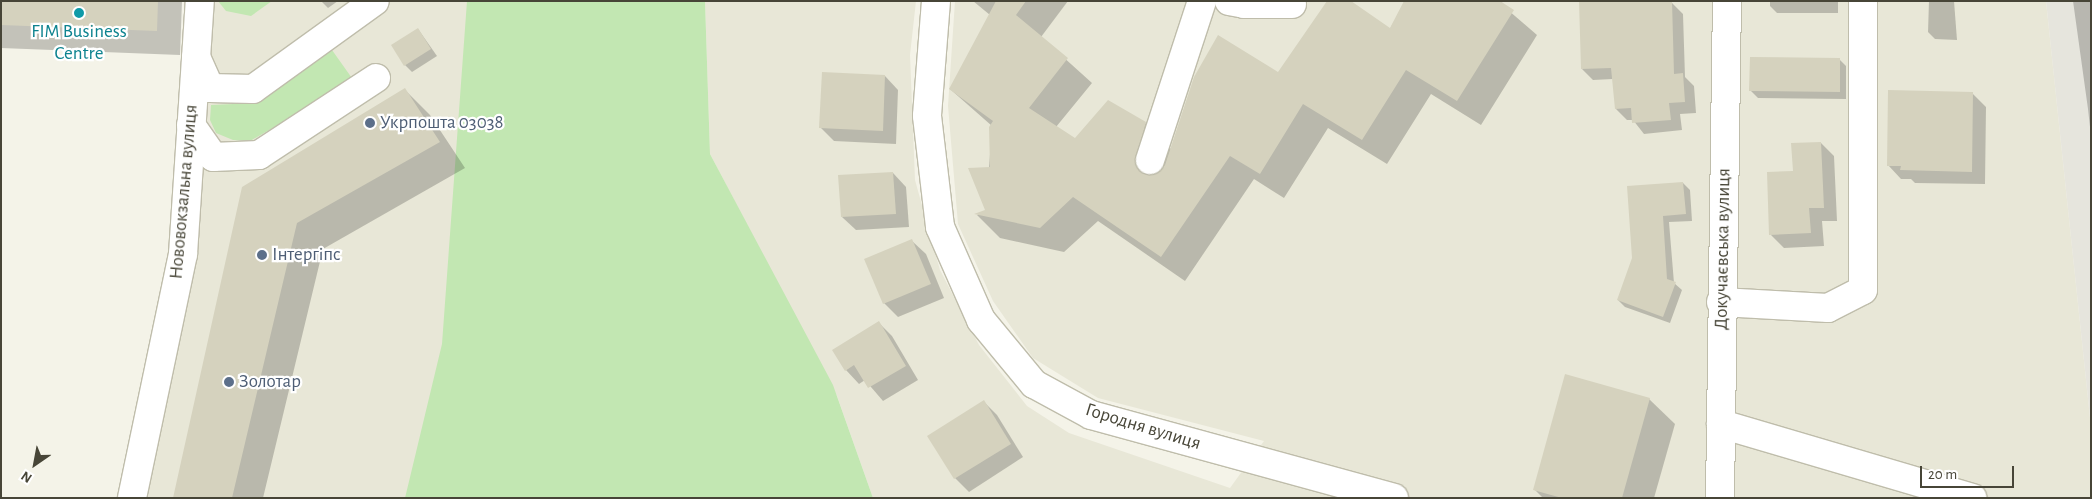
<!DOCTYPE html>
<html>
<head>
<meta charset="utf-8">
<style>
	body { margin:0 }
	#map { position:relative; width:2092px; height:499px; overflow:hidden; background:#f4f3e8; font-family:"Alegreya Sans",sans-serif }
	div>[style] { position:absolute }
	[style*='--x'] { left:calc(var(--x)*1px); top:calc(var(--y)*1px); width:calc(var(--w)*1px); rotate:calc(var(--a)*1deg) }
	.residential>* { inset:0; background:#e8e7d7 }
	.industrial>* { inset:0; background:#e6e5dd }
	.green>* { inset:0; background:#c2e7b2 }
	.shadow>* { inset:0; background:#0003 }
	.building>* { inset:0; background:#d5d2be }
	.roads { filter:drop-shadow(1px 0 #bfbdab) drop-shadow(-1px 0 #bfbdab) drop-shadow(0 1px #bfbdab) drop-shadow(0 -1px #bfbdab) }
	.minor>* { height:28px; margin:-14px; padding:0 14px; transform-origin:14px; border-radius:14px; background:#fff }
	.dots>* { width:14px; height:14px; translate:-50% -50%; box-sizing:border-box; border:2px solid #fff; border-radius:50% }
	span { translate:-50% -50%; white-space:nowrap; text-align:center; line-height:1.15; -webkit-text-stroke:4.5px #fff; paint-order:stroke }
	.culture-label { font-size:19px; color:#0d838f }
	.service-label { font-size:19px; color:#4e5e75 }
	.left { translate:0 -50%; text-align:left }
	.street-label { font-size:19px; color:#474537 }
	.frame { position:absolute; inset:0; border:2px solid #474537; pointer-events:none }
	.north { position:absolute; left:10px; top:439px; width:50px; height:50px; -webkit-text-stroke:4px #fff; paint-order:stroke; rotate:213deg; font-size:14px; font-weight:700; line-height:20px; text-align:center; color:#474537 }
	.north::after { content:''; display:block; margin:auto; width:18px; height:22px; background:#474537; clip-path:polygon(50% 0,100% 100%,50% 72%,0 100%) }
	.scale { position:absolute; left:1920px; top:466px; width:94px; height:22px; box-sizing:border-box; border:2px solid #474537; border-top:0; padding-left:6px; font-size:15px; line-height:18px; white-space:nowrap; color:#474537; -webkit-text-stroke:4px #fff; paint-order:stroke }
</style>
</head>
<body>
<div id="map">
	<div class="residential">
		<i style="clip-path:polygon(210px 1px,481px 1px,451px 498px,141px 498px)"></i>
		<i style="clip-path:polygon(705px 1px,916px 1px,910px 55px,915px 180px,940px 270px,979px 345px,1027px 406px,1069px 433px,1230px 488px,1264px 441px,1098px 398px,1033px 358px,993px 301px,958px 224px,948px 106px,955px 1px,2046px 1px,2091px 427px,2091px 498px,873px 498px,837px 396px,710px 154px)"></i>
	</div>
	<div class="industrial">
		<i style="clip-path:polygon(2046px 1px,2091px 1px,2091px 427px)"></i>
	</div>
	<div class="green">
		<i style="clip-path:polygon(218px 1px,272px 1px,251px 16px,226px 11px)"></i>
		<i style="clip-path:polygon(467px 1px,705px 1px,710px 154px,833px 385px,873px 498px,405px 498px,442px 344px)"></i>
		<i style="clip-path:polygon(332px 50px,354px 81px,250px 141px,233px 140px,216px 133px,210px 120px,211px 105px,255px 103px)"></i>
	</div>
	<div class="shadow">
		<i style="clip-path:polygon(1px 1px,182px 1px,180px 55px,1px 48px)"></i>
		<i style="clip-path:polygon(321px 1px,338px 1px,328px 8px)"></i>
		<i style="clip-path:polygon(973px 1px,1068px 1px,1041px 37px,1092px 83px,1056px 127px,1075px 140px,1145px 123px,1171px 149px,1278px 74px,1390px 29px,1405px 1px,1503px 1px,1501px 4px,1537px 35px,1481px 125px,1431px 94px,1387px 164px,1328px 128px,1284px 198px,1254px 179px,1185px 281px,1098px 221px,1064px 252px,1000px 238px,977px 215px,986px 211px,992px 126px,950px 89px,990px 15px)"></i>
		<i style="clip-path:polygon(1770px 1px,1838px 1px,1838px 13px,1777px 13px,1770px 6px)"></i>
		<i style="clip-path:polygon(1929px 1px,1954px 1px,1957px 40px,1935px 39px,1928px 32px)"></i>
		<i style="clip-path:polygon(2073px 1px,2091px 1px,2091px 136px,2088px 109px)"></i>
		<i style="clip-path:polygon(1672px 3px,1683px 14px,1685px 77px,1694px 86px,1696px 113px,1680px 114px,1682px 130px,1644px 134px,1633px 120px,1627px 120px,1616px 109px,1613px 79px,1593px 80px,1582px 69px)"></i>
		<i style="clip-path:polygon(418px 29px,437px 56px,412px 72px,405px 65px)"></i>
		<i style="clip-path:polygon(1839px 59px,1846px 66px,1846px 99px,1758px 98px,1751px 91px)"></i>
		<i style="clip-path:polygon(885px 76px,898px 90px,896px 144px,834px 141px,821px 128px)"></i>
		<i style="clip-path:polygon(405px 90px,430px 115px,465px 168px,323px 249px,263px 498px,175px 498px,244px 187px)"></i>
		<i style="clip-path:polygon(1972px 93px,1986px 107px,1985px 184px,1915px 183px,1911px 179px,1901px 179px,1888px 165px)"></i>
		<i style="clip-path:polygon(1821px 143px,1834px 156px,1837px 221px,1822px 221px,1824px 246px,1784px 248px,1771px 235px,1794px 172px)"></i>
		<i style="clip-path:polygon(893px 173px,906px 187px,909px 227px,856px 230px,842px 217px)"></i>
		<i style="clip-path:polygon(1683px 183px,1690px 190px,1692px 221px,1669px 222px,1674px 283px,1682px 290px,1670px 323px,1625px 307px,1618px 300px,1633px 258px)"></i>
		<i style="clip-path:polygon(912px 241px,926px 254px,944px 298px,898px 317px,884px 303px)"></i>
		<i style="clip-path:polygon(879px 323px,892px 336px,918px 380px,883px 401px,865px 380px,859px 384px,846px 370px)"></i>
		<i style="clip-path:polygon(1649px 399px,1675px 424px,1654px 498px,1543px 498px,1534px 489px)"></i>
		<i style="clip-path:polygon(984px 402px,997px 415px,1023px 457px,969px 492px,955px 478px)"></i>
	</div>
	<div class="building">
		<i style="clip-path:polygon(1px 1px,158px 1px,157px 31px,1px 25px)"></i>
		<i style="clip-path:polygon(996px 1px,1026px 1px,1016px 15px,1068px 58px,1029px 108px,1075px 138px,1108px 100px,1146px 122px,1135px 163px,1139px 171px,1153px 175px,1165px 165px,1194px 77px,1218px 35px,1278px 72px,1327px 1px,1351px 1px,1390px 28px,1404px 1px,1500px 1px,1514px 10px,1457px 101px,1406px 70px,1362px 140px,1303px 104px,1260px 174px,1230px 156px,1161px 257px,1073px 197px,1040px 228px,974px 214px,985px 210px,968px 168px,990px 167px,989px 127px,993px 121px,949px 89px)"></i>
		<i style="clip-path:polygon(1579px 1px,1672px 1px,1674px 74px,1683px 73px,1685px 102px,1669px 103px,1671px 120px,1632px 123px,1631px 108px,1615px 109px,1611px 68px,1581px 69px)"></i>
		<i style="clip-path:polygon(418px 28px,431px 49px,404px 66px,391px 45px)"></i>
		<i style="clip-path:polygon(1750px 57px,1840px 58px,1840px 92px,1749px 91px)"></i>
		<i style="clip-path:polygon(822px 72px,885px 75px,883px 131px,819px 128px)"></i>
		<i style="clip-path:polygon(405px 88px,440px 142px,297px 223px,232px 498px,173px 498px,242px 187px)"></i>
		<i style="clip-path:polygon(1888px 90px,1973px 92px,1972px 172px,1900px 170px,1901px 166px,1887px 166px)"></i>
		<i style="clip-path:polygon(1821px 142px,1824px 208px,1809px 208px,1811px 233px,1769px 235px,1767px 172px,1793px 171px,1791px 143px)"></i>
		<i style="clip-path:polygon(893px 172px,896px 214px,841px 217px,838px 175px)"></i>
		<i style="clip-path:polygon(1683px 182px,1686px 214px,1663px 216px,1667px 279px,1676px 282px,1663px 317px,1617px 300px,1632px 258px,1627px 186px)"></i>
		<i style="clip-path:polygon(912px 239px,931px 284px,883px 304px,864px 259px)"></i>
		<i style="clip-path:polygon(879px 321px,906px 366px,868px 388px,854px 365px,845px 371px,832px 350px)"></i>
		<i style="clip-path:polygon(1565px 374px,1650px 398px,1622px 498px,1562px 498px,1533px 490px)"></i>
		<i style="clip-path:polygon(984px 400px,1011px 444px,954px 479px,927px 436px)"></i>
	</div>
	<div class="roads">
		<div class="minor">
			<i style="--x:936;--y:1;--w:115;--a:94.5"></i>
			<i style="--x:927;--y:116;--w:112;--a:83.3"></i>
			<i style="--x:940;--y:227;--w:102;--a:66.2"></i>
			<i style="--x:981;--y:320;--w:83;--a:50.4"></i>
			<i style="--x:1034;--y:384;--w:65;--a:28.5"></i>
			<i style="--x:1091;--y:415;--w:314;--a:15.3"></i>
			<i style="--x:1229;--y:1;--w:15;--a:11"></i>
			<i style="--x:1244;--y:4;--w:48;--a:0"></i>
			<i style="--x:196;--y:57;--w:34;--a:66"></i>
			<i style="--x:210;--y:88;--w:43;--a:1.3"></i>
			<i style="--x:253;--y:89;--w:150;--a:-35.8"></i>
			<i style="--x:191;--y:125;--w:39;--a:55"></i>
			<i style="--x:213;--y:157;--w:46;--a:-2.5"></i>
			<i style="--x:259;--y:155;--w:140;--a:-33.3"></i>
			<i style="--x:1150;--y:160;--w:167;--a:-71.9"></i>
			<i style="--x:1721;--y:302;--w:107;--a:3.2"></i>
			<i style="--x:1828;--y:308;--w:39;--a:-27"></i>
			<i style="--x:1863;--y:290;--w:289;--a:-90"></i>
			<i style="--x:1721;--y:424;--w:262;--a:16.4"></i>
			<i style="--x:132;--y:498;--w:249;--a:-78.2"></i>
			<i style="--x:183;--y:254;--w:254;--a:-86.2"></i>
			<i style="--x:1720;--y:498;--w:497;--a:-89.2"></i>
		</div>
	</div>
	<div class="dots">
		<i style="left:79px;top:13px;background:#0f9aa8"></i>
		<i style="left:370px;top:123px;background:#5c6f8a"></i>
		<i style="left:262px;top:255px;background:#5c6f8a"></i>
		<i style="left:229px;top:382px;background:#5c6f8a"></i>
	</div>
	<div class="culture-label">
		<span style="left:79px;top:43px">FIM Business<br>Centre</span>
	</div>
	<div class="service-label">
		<span class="left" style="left:380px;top:123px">Укрпошта 03038</span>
		<span class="left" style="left:272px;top:255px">Інтергіпс</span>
		<span class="left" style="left:239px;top:382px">Золотар</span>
	</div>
	<div class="street-label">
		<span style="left:184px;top:192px;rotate:-85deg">Нововокзальна вулиця</span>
		<span style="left:1723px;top:249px;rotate:-89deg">Докучаєвська вулиця</span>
		<span style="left:1143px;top:427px;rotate:17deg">Городня вулиця</span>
	</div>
	<div class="frame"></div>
	<div class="north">N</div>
	<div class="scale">20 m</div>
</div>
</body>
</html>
